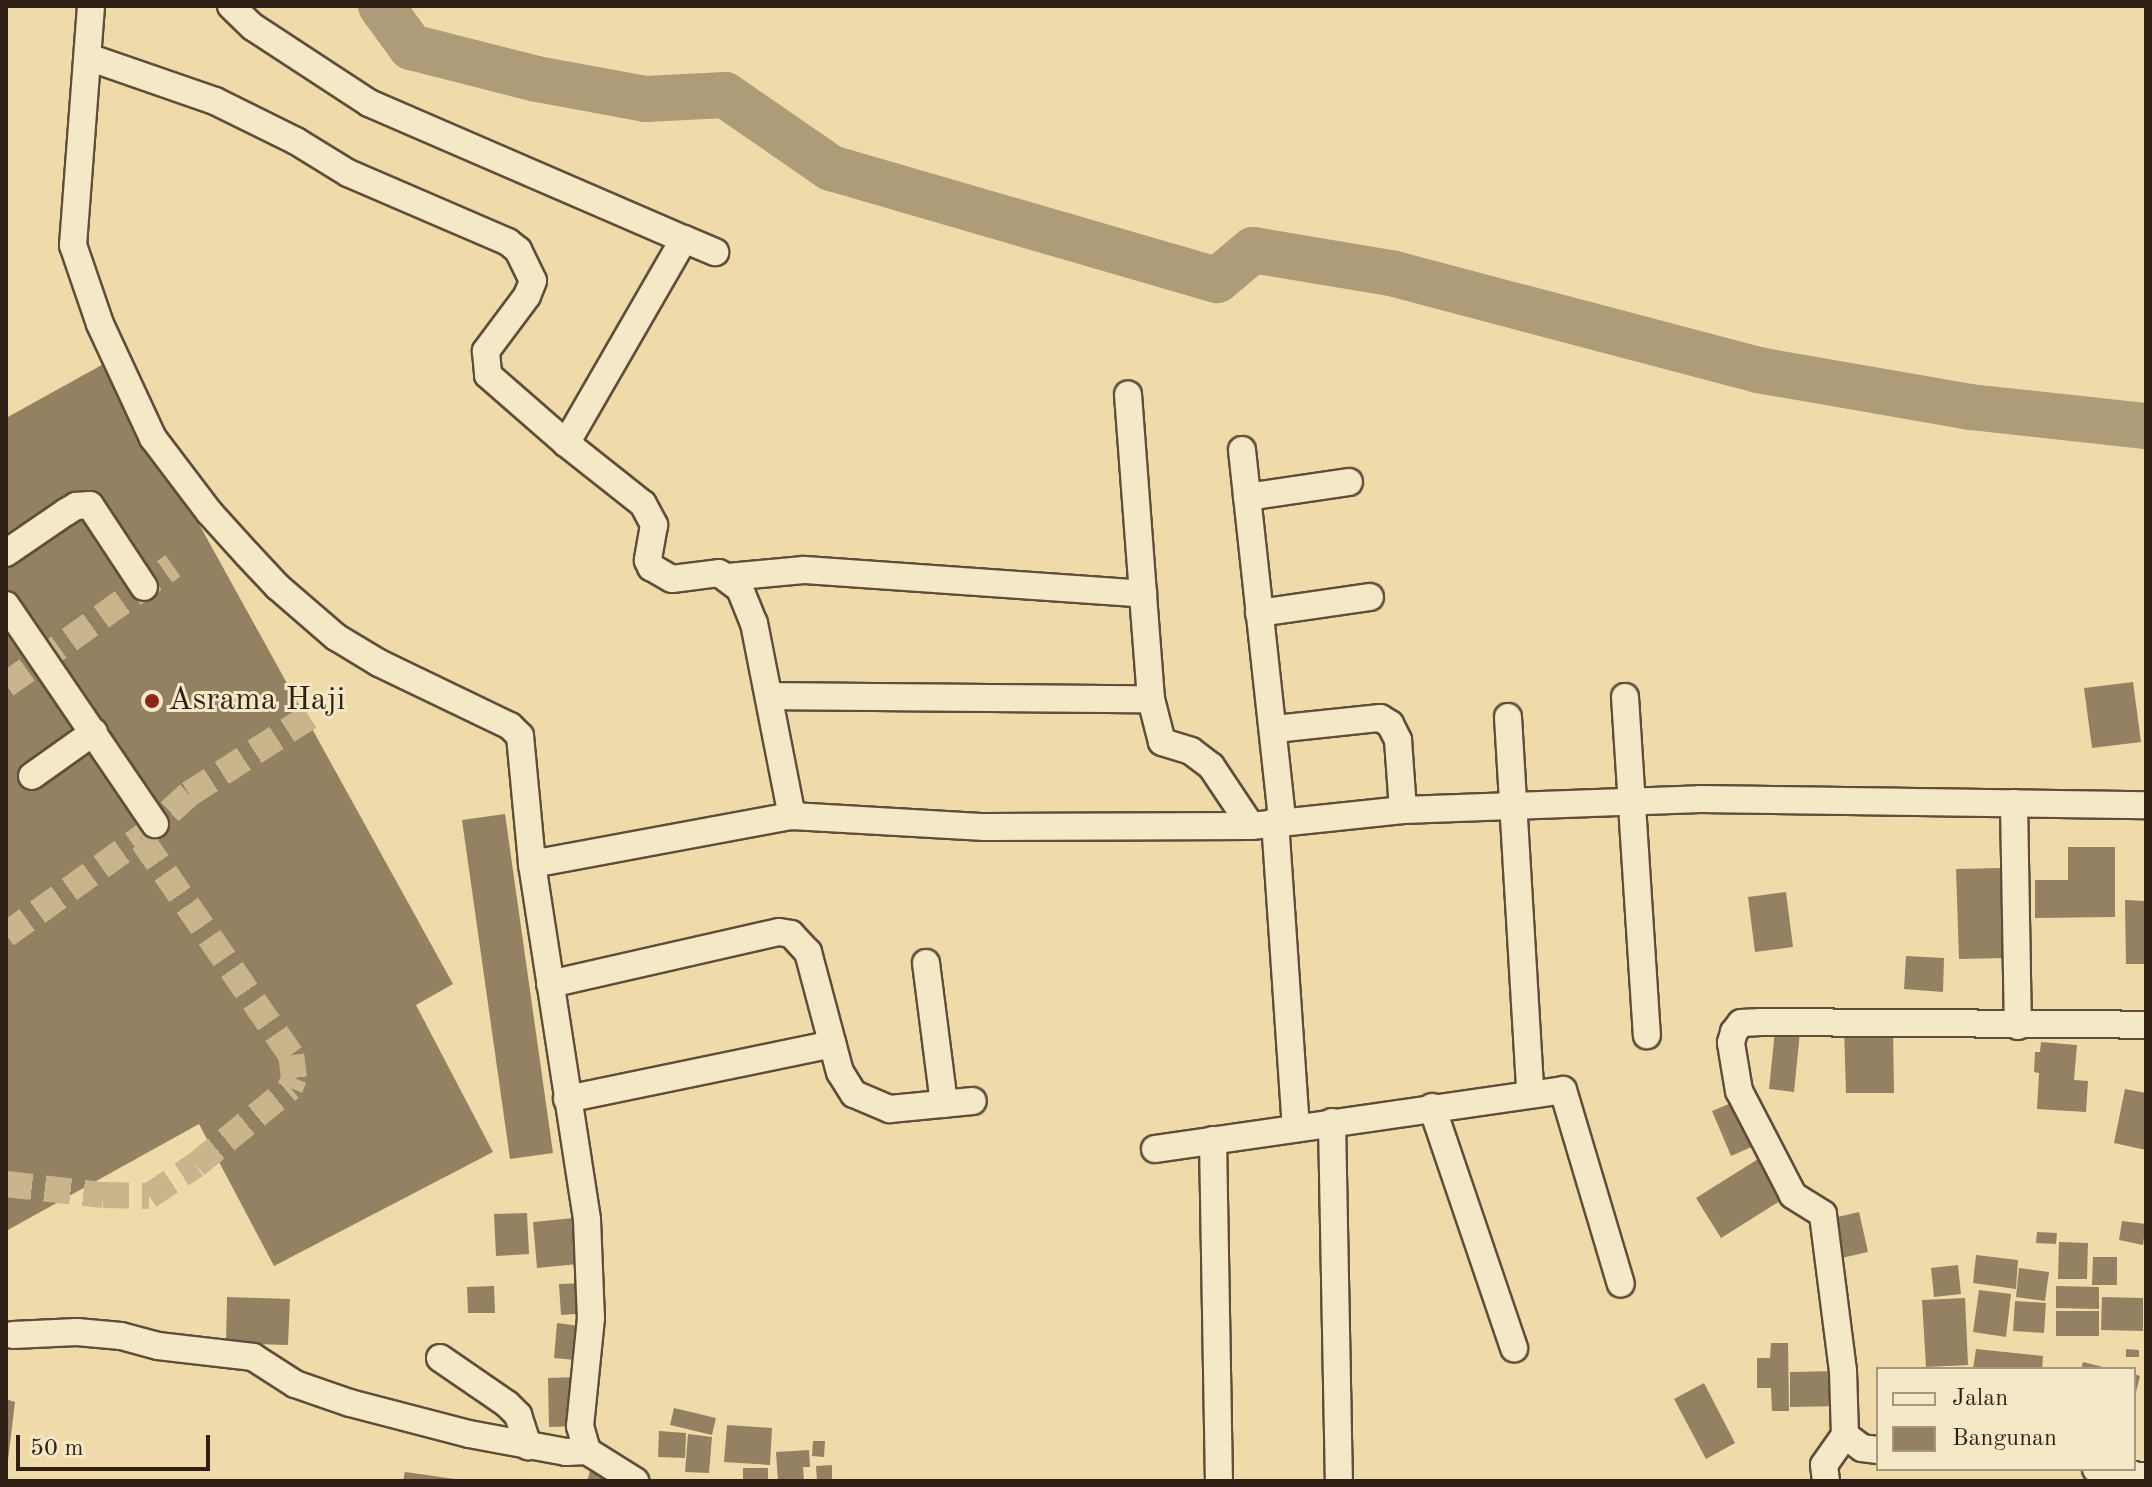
<!DOCTYPE html>
<html>
<head>
<meta charset="utf-8">
<style>
	body { margin:0 }
	#map { position:relative; width:2152px; height:1487px; overflow:hidden; background:#efdba9; font-family:"Old Standard TT",serif }
	div>[style] { position:absolute }
	[style*='--x'] { left:calc(var(--x)*1px); top:calc(var(--y)*1px); width:calc(var(--w)*1px); rotate:calc(var(--a)*1deg) }
	.river>* { height:46px; margin:-23px; padding:0 23px; transform-origin:23px; border-radius:23px; background:#ae9b77 }
	.building>* { inset:0; background:#938162 }
	.minor-tunnel>* { height:26px; margin-top:-13px; transform-origin:0; background:repeating-linear-gradient(90deg,#c9b58b 0 26px,transparent 0 39px) }
	.roads { filter:drop-shadow(2px 0 #604e3a) drop-shadow(-2px 0 #604e3a) drop-shadow(0 2px #604e3a) drop-shadow(0 -2px #604e3a) }
	.minor>* { height:26px; margin:-13px; padding:0 13px; transform-origin:13px; border-radius:13px; background:#f5e8c7 }
	.dots>* { width:22px; height:22px; translate:-50% -50%; box-sizing:border-box; border:4px solid #f5e8c7; border-radius:50% }
	span { translate:-50% -50%; white-space:nowrap; text-align:center; line-height:1.15; -webkit-text-stroke:6px #f5e8c7; paint-order:stroke }
	.poi-label { font-size:32px; color:#301f15 }
	.left { translate:0 -50%; text-align:left }
	.frame { position:absolute; inset:0; border:8px solid #301f15; pointer-events:none }
	.legend { position:absolute; left:1876px; top:1367px; width:260px; height:104px; box-sizing:border-box; background:#f5e8c7; border:2px solid #a69880; margin:0; padding:10px 14px; list-style:none; font-size:24px; color:#301f15 }
	.legend li { display:flex; align-items:center; gap:16px; height:40px }
	.legend b { width:40px; border:2px solid #a69880 }
	.scale { position:absolute; left:16px; top:1435px; width:194px; height:36px; box-sizing:border-box; border:4px solid #301f15; border-top:0; padding-left:10px; font-size:24px; line-height:28px; white-space:nowrap; color:#301f15; -webkit-text-stroke:6px #f5e8c7; paint-order:stroke }
</style>
</head>
<body>
<div id="map">
	<div class="river">
		<i style="--x:381;--y:6;--w:51;--a:53.8"></i>
		<i style="--x:411;--y:47;--w:130;--a:14.3"></i>
		<i style="--x:537;--y:79;--w:111;--a:10.4"></i>
		<i style="--x:646;--y:99;--w:79;--a:-2.9"></i>
		<i style="--x:725;--y:95;--w:129;--a:34.6"></i>
		<i style="--x:831;--y:168;--w:402;--a:16.2"></i>
		<i style="--x:1217;--y:280;--w:47;--a:-39.8"></i>
		<i style="--x:1253;--y:250;--w:140;--a:9.5"></i>
		<i style="--x:1391;--y:273;--w:380;--a:14.8"></i>
		<i style="--x:1758;--y:370;--w:215;--a:9.9"></i>
		<i style="--x:1970;--y:407;--w:177;--a:6.2"></i>
	</div>
	<div class="building">
		<i style="clip-path:polygon(109px 361px,453px 984px,416px 1005px,493px 1152px,274px 1266px,199px 1124px,6px 1231px,6px 418px)"></i>
		<i style="clip-path:polygon(2133px 682px,2141px 742px,2092px 748px,2084px 688px)"></i>
		<i style="clip-path:polygon(505px 814px,553px 1153px,510px 1159px,462px 820px)"></i>
		<i style="clip-path:polygon(2068px 847px,2115px 847px,2115px 917px,2035px 918px,2035px 880px,2068px 880px)"></i>
		<i style="clip-path:polygon(2002px 868px,2005px 958px,1959px 959px,1956px 869px)"></i>
		<i style="clip-path:polygon(1786px 892px,1793px 947px,1755px 952px,1748px 897px)"></i>
		<i style="clip-path:polygon(2125px 900px,2146px 901px,2146px 964px,2126px 964px)"></i>
		<i style="clip-path:polygon(1906px 956px,1944px 958px,1943px 992px,1904px 989px)"></i>
		<i style="clip-path:polygon(1893px 1026px,1894px 1093px,1846px 1093px,1844px 1027px)"></i>
		<i style="clip-path:polygon(1775px 1030px,1800px 1032px,1794px 1092px,1769px 1089px)"></i>
		<i style="clip-path:polygon(2041px 1042px,2077px 1045px,2074px 1080px,2088px 1081px,2086px 1112px,2037px 1109px,2039px 1073px,2034px 1072px,2035px 1052px,2040px 1052px)"></i>
		<i style="clip-path:polygon(2125px 1089px,2146px 1093px,2146px 1150px,2114px 1143px)"></i>
		<i style="clip-path:polygon(1738px 1100px,1756px 1145px,1731px 1156px,1712px 1111px)"></i>
		<i style="clip-path:polygon(1758px 1159px,1783px 1199px,1721px 1238px,1696px 1198px)"></i>
		<i style="clip-path:polygon(1859px 1212px,1868px 1252px,1837px 1259px,1829px 1219px)"></i>
		<i style="clip-path:polygon(527px 1213px,529px 1254px,496px 1256px,494px 1214px)"></i>
		<i style="clip-path:polygon(574px 1218px,578px 1264px,537px 1268px,533px 1222px)"></i>
		<i style="clip-path:polygon(2122px 1221px,2146px 1224px,2143px 1245px,2119px 1240px)"></i>
		<i style="clip-path:polygon(2037px 1232px,2057px 1233px,2056px 1244px,2036px 1243px)"></i>
		<i style="clip-path:polygon(2059px 1242px,2088px 1243px,2087px 1279px,2058px 1279px)"></i>
		<i style="clip-path:polygon(1976px 1255px,2018px 1260px,2016px 1289px,1973px 1283px)"></i>
		<i style="clip-path:polygon(2093px 1257px,2117px 1257px,2117px 1285px,2092px 1285px)"></i>
		<i style="clip-path:polygon(1958px 1265px,1961px 1294px,1934px 1297px,1931px 1268px)"></i>
		<i style="clip-path:polygon(2019px 1268px,2049px 1272px,2045px 1301px,2016px 1297px)"></i>
		<i style="clip-path:polygon(587px 1283px,589px 1313px,561px 1315px,559px 1284px)"></i>
		<i style="clip-path:polygon(494px 1286px,495px 1313px,468px 1313px,467px 1287px)"></i>
		<i style="clip-path:polygon(2056px 1286px,2099px 1287px,2099px 1309px,2056px 1308px)"></i>
		<i style="clip-path:polygon(1979px 1290px,2011px 1294px,2006px 1337px,1973px 1332px)"></i>
		<i style="clip-path:polygon(227px 1297px,290px 1299px,288px 1345px,226px 1343px)"></i>
		<i style="clip-path:polygon(2102px 1297px,2143px 1298px,2143px 1331px,2101px 1330px)"></i>
		<i style="clip-path:polygon(1965px 1298px,1968px 1365px,1926px 1367px,1922px 1300px)"></i>
		<i style="clip-path:polygon(2015px 1301px,2046px 1303px,2044px 1333px,2013px 1331px)"></i>
		<i style="clip-path:polygon(2056px 1311px,2099px 1311px,2099px 1336px,2056px 1336px)"></i>
		<i style="clip-path:polygon(557px 1323px,588px 1327px,585px 1361px,554px 1358px)"></i>
		<i style="clip-path:polygon(1771px 1343px,1788px 1343px,1789px 1411px,1772px 1411px,1771px 1388px,1757px 1388px,1757px 1358px,1770px 1358px)"></i>
		<i style="clip-path:polygon(1976px 1349px,2043px 1356px,2042px 1369px,1973px 1369px)"></i>
		<i style="clip-path:polygon(2126px 1349px,2139px 1350px,2139px 1357px,2126px 1357px)"></i>
		<i style="clip-path:polygon(2083px 1362px,2107px 1368px,2107px 1369px,2081px 1369px)"></i>
		<i style="clip-path:polygon(1839px 1371px,1840px 1406px,1790px 1407px,1790px 1372px)"></i>
		<i style="clip-path:polygon(2134px 1374px,2140px 1376px,2135px 1396px,2134px 1396px)"></i>
		<i style="clip-path:polygon(577px 1377px,580px 1426px,549px 1427px,548px 1378px)"></i>
		<i style="clip-path:polygon(1704px 1383px,1735px 1443px,1706px 1459px,1674px 1399px)"></i>
		<i style="clip-path:polygon(6px 1399px,15px 1402px,8px 1460px,6px 1460px)"></i>
		<i style="clip-path:polygon(674px 1408px,716px 1418px,712px 1435px,670px 1425px)"></i>
		<i style="clip-path:polygon(727px 1425px,772px 1428px,770px 1465px,724px 1462px)"></i>
		<i style="clip-path:polygon(659px 1431px,686px 1433px,685px 1458px,658px 1457px)"></i>
		<i style="clip-path:polygon(688px 1434px,712px 1437px,709px 1473px,685px 1472px)"></i>
		<i style="clip-path:polygon(813px 1441px,825px 1441px,824px 1457px,812px 1456px)"></i>
		<i style="clip-path:polygon(809px 1450px,810px 1467px,803px 1467px,804px 1481px,778px 1481px,776px 1452px)"></i>
		<i style="clip-path:polygon(832px 1465px,832px 1481px,817px 1481px,816px 1466px)"></i>
		<i style="clip-path:polygon(591px 1468px,631px 1481px,587px 1481px)"></i>
		<i style="clip-path:polygon(743px 1468px,768px 1468px,768px 1481px,743px 1481px)"></i>
		<i style="clip-path:polygon(405px 1472px,455px 1479px,454px 1481px,403px 1481px)"></i>
	</div>
	<div class="minor-tunnel">
		<i style="--x:6;--y:685;--w:205;--a:-35.5"></i>
		<i style="--x:6;--y:935;--w:166;--a:-35.7"></i>
		<i style="--x:141;--y:838;--w:65;--a:-42.5"></i>
		<i style="--x:189;--y:794;--w:150;--a:-32.7"></i>
		<i style="--x:6;--y:1184;--w:98;--a:6.5"></i>
		<i style="--x:103;--y:1195;--w:46;--a:1.2"></i>
		<i style="--x:149;--y:1196;--w:56;--a:-33.4"></i>
		<i style="--x:196;--y:1165;--w:122;--a:-39.3"></i>
		<i style="--x:290;--y:1088;--w:11;--a:-68"></i>
		<i style="--x:294;--y:1078;--w:23;--a:-97"></i>
		<i style="--x:291;--y:1055;--w:264;--a:-124.7"></i>
	</div>
	<div class="roads">
		<div class="minor">
			<i style="--x:91;--y:6;--w:240;--a:94.3"></i>
			<i style="--x:73;--y:245;--w:83;--a:71.1"></i>
			<i style="--x:100;--y:324;--w:126;--a:65.1"></i>
			<i style="--x:153;--y:438;--w:93;--a:52.9"></i>
			<i style="--x:209;--y:512;--w:57;--a:47.9"></i>
			<i style="--x:247;--y:554;--w:45;--a:46.8"></i>
			<i style="--x:278;--y:587;--w:77;--a:40.8"></i>
			<i style="--x:336;--y:637;--w:50;--a:31.2"></i>
			<i style="--x:379;--y:663;--w:145;--a:25.7"></i>
			<i style="--x:510;--y:726;--w:14;--a:45"></i>
			<i style="--x:520;--y:736;--w:129;--a:84.6"></i>
			<i style="--x:532;--y:864;--w:360;--a:81.2"></i>
			<i style="--x:587;--y:1220;--w:98;--a:87.7"></i>
			<i style="--x:591;--y:1318;--w:109;--a:95.8"></i>
			<i style="--x:580;--y:1426;--w:26;--a:74"></i>
			<i style="--x:587;--y:1451;--w:57;--a:32"></i>
			<i style="--x:231;--y:6;--w:30;--a:44"></i>
			<i style="--x:253;--y:27;--w:139;--a:33.2"></i>
			<i style="--x:369;--y:103;--w:343;--a:23.4"></i>
			<i style="--x:684;--y:239;--w:236;--a:120"></i>
			<i style="--x:88;--y:57;--w:134;--a:19.1"></i>
			<i style="--x:215;--y:101;--w:90;--a:26.3"></i>
			<i style="--x:296;--y:141;--w:61;--a:31.6"></i>
			<i style="--x:348;--y:173;--w:174;--a:23.3"></i>
			<i style="--x:508;--y:242;--w:13;--a:39"></i>
			<i style="--x:518;--y:250;--w:34;--a:64"></i>
			<i style="--x:533;--y:281;--w:16;--a:112"></i>
			<i style="--x:527;--y:296;--w:69;--a:126.7"></i>
			<i style="--x:486;--y:351;--w:24;--a:85"></i>
			<i style="--x:488;--y:375;--w:103;--a:41.1"></i>
			<i style="--x:566;--y:443;--w:98;--a:38.4"></i>
			<i style="--x:643;--y:504;--w:24;--a:62"></i>
			<i style="--x:654;--y:525;--w:36;--a:100"></i>
			<i style="--x:648;--y:560;--w:8;--a:67"></i>
			<i style="--x:651;--y:567;--w:24;--a:30"></i>
			<i style="--x:672;--y:579;--w:47;--a:-7.3"></i>
			<i style="--x:719;--y:573;--w:26;--a:37"></i>
			<i style="--x:740;--y:589;--w:37;--a:68"></i>
			<i style="--x:754;--y:623;--w:197;--a:78.9"></i>
			<i style="--x:792;--y:816;--w:193;--a:3.3"></i>
			<i style="--x:985;--y:827;--w:266;--a:-0.2"></i>
			<i style="--x:1251;--y:826;--w:153;--a:-6"></i>
			<i style="--x:1403;--y:810;--w:297;--a:-2.1"></i>
			<i style="--x:1700;--y:799;--w:446;--a:0.8"></i>
			<i style="--x:684;--y:239;--w:34;--a:23"></i>
			<i style="--x:1242;--y:450;--w:372;--a:83.8"></i>
			<i style="--x:1247;--y:497;--w:103;--a:-8.4"></i>
			<i style="--x:6;--y:553;--w:73;--a:-34.3"></i>
			<i style="--x:66;--y:512;--w:12;--a:-31"></i>
			<i style="--x:76;--y:506;--w:14;--a:-4"></i>
			<i style="--x:90;--y:505;--w:98;--a:56.6"></i>
			<i style="--x:728;--y:577;--w:76;--a:-5.3"></i>
			<i style="--x:804;--y:570;--w:340;--a:4"></i>
			<i style="--x:1143;--y:594;--w:200;--a:-94.3"></i>
			<i style="--x:6;--y:605;--w:265;--a:55.8"></i>
			<i style="--x:1259;--y:613;--w:112;--a:-8.2"></i>
			<i style="--x:770;--y:696;--w:381;--a:0.5"></i>
			<i style="--x:1151;--y:699;--w:105;--a:-94.4"></i>
			<i style="--x:1625;--y:697;--w:339;--a:86.3"></i>
			<i style="--x:1151;--y:699;--w:44;--a:75.7"></i>
			<i style="--x:1162;--y:742;--w:30;--a:17"></i>
			<i style="--x:1191;--y:751;--w:25;--a:37"></i>
			<i style="--x:1211;--y:766;--w:72;--a:56.3"></i>
			<i style="--x:1508;--y:717;--w:376;--a:86.6"></i>
			<i style="--x:1275;--y:729;--w:106;--a:-6"></i>
			<i style="--x:1380;--y:718;--w:12;--a:31"></i>
			<i style="--x:1390;--y:724;--w:18;--a:63"></i>
			<i style="--x:1398;--y:740;--w:70;--a:85.9"></i>
			<i style="--x:32;--y:776;--w:76;--a:-35.4"></i>
			<i style="--x:2014;--y:803;--w:223;--a:89"></i>
			<i style="--x:1275;--y:821;--w:308;--a:86.1"></i>
			<i style="--x:532;--y:864;--w:264;--a:-10.5"></i>
			<i style="--x:926;--y:963;--w:142;--a:82.7"></i>
			<i style="--x:550;--y:984;--w:235;--a:-12.8"></i>
			<i style="--x:779;--y:932;--w:12;--a:9"></i>
			<i style="--x:791;--y:934;--w:25;--a:47"></i>
			<i style="--x:808;--y:952;--w:124;--a:75.1"></i>
			<i style="--x:840;--y:1072;--w:26;--a:58"></i>
			<i style="--x:854;--y:1094;--w:39;--a:23"></i>
			<i style="--x:890;--y:1109;--w:83;--a:-5.5"></i>
			<i style="--x:567;--y:1099;--w:271;--a:-11.7"></i>
			<i style="--x:1432;--y:1107;--w:255;--a:71.2"></i>
			<i style="--x:1332;--y:1122;--w:359;--a:88.9"></i>
			<i style="--x:1213;--y:1140;--w:341;--a:89"></i>
			<i style="--x:1155;--y:1149;--w:412;--a:-8.2"></i>
			<i style="--x:1563;--y:1090;--w:202;--a:73.4"></i>
			<i style="--x:13;--y:1335;--w:64;--a:-2.7"></i>
			<i style="--x:77;--y:1332;--w:44;--a:5.2"></i>
			<i style="--x:121;--y:1336;--w:38;--a:15"></i>
			<i style="--x:158;--y:1346;--w:96;--a:6.6"></i>
			<i style="--x:253;--y:1357;--w:50;--a:32.7"></i>
			<i style="--x:295;--y:1384;--w:58;--a:19.1"></i>
			<i style="--x:350;--y:1403;--w:123;--a:14.6"></i>
			<i style="--x:469;--y:1434;--w:99;--a:10.5"></i>
			<i style="--x:566;--y:1452;--w:21;--a:-3"></i>
			<i style="--x:440;--y:1358;--w:81;--a:34.5"></i>
			<i style="--x:507;--y:1404;--w:16;--a:45"></i>
			<i style="--x:518;--y:1415;--w:33;--a:72"></i>
			<i style="--x:1878;--y:1450;--w:16;--a:-173"></i>
			<i style="--x:1862;--y:1448;--w:21;--a:-143"></i>
			<i style="--x:1845;--y:1435;--w:64;--a:-91.8"></i>
			<i style="--x:1843;--y:1371;--w:158;--a:-97.3"></i>
			<i style="--x:1823;--y:1214;--w:36;--a:-148"></i>
			<i style="--x:1793;--y:1195;--w:117;--a:-117.4"></i>
			<i style="--x:1739;--y:1091;--w:49;--a:-99.5"></i>
			<i style="--x:1731;--y:1043;--w:11;--a:-75"></i>
			<i style="--x:1734;--y:1032;--w:11;--a:-52"></i>
			<i style="--x:1741;--y:1023;--w:20;--a:-3"></i>
			<i style="--x:1761;--y:1022;--w:385;--a:0.4"></i>
			<i style="--x:2096;--y:1469;--w:51;--a:9.1"></i>
			<i style="--x:1826;--y:1481;--w:16;--a:-97"></i>
			<i style="--x:1824;--y:1465;--w:37;--a:-55"></i>
		</div>
	</div>
	<div class="dots">
		<i style="left:152px;top:701px;background:#8f2418"></i>
	</div>
	<div class="poi-label">
		<span class="left" style="left:168px;top:701px">Asrama Haji</span>
	</div>
	<div class="frame"></div>
	<ul class="legend">
	<li><b style="height:10px;background:#f5e8c7"></b>Jalan</li>
	<li><b style="height:22px;background:#938162"></b>Bangunan</li>
	</ul>
	<div class="scale">50 m</div>
</div>
</body>
</html>
